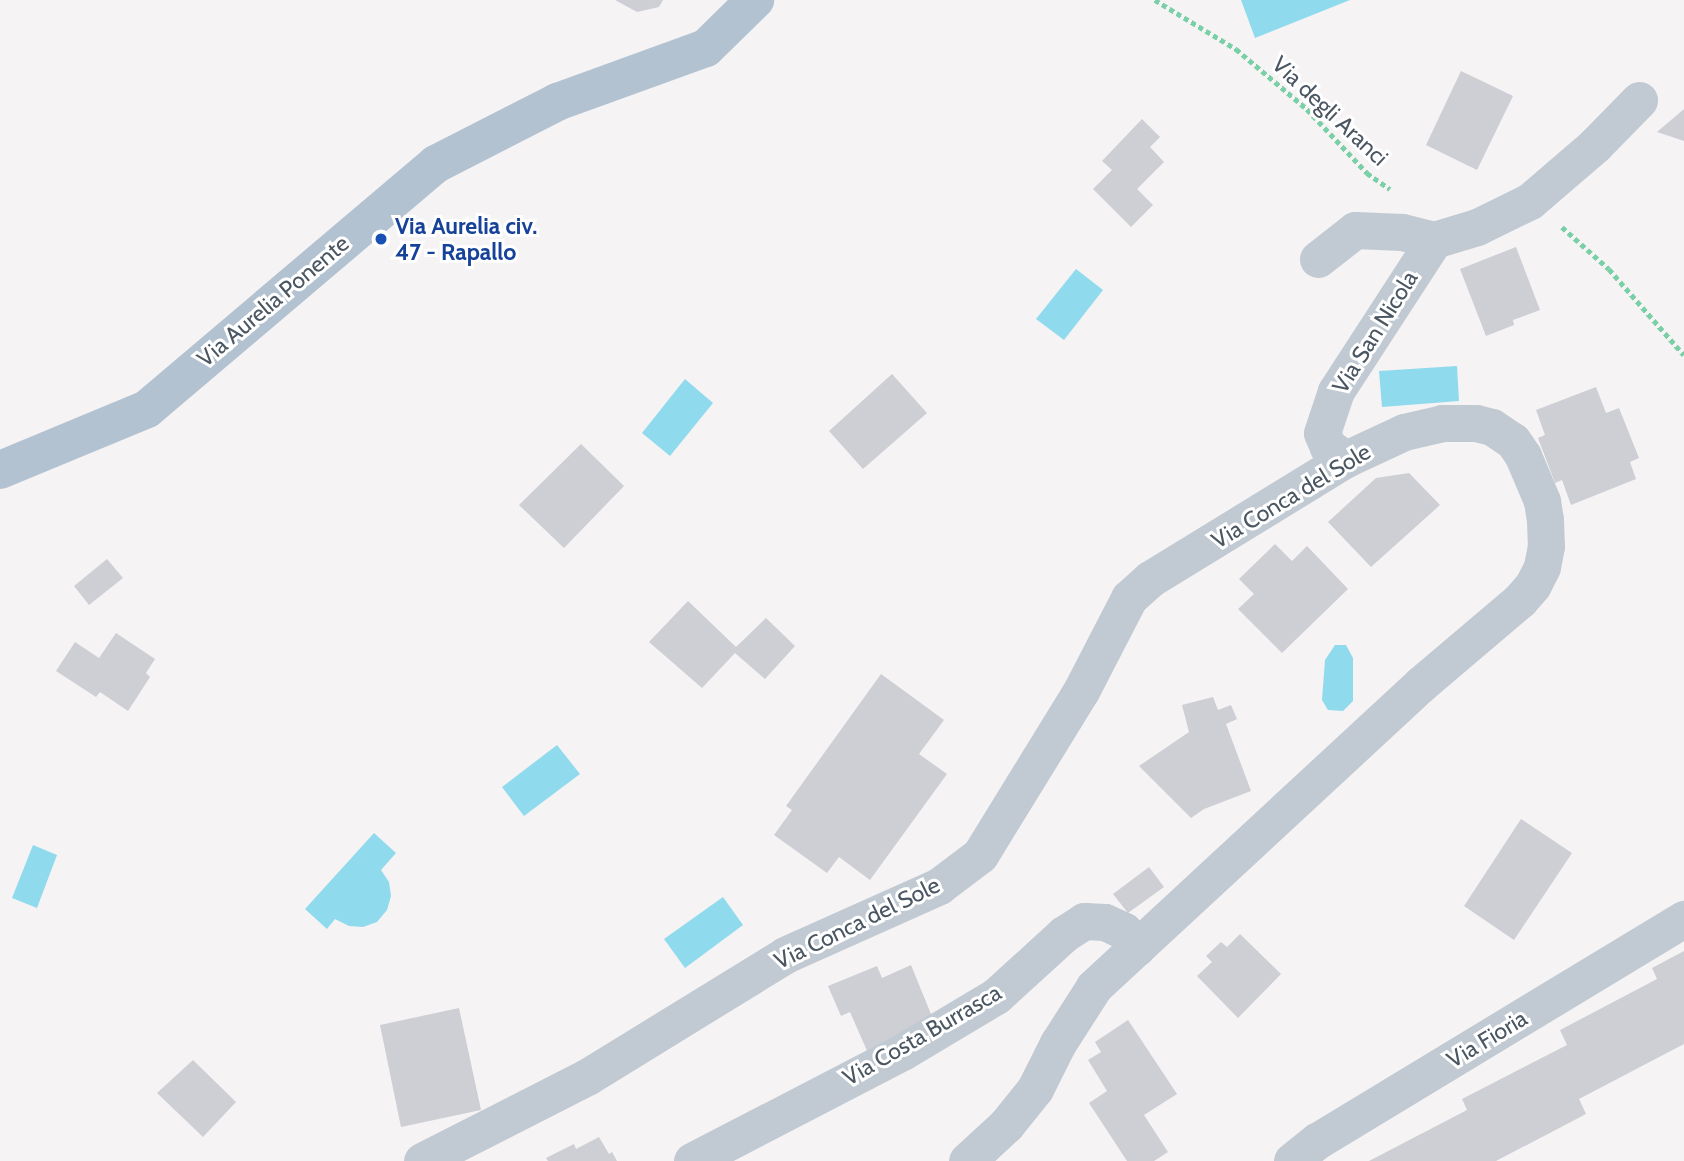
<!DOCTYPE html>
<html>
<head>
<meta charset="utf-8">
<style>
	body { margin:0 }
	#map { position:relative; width:1684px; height:1161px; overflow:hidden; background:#f5f3f3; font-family:Cabin,sans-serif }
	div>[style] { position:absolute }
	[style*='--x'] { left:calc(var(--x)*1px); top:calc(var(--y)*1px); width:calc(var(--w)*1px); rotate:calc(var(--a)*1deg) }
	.water>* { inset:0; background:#90daee }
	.building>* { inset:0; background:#cdcfd5 }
	.path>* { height:4.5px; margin-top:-2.25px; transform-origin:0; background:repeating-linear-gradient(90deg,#7ad0a6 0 5px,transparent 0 8.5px) }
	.minor>* { height:37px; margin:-18.5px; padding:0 18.5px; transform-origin:18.5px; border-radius:18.5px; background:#c1cad2 }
	.primary>* { height:38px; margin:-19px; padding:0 19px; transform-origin:19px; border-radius:19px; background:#b3c2d1 }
	.dots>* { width:19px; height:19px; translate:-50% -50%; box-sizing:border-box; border:4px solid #fff; border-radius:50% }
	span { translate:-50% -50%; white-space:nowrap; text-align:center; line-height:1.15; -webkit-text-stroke:6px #fff; paint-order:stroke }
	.street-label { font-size:23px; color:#4a5661 }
	.transit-label { font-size:23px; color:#164399; font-weight:700 }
	.left { translate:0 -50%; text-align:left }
</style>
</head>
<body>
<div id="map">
	<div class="water">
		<i style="clip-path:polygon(1241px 0,1350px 0,1255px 38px)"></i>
		<i style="clip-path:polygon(1076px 269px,1103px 290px,1064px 340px,1036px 319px)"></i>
		<i style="clip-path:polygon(1457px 366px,1459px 401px,1382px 407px,1379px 371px)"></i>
		<i style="clip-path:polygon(685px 379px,713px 403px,670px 456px,642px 433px)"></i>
		<i style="clip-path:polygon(1335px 645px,1346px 645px,1353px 658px,1353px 701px,1343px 711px,1328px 710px,1322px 700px,1325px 660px)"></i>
		<i style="clip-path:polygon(557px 745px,580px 774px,524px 816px,502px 787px)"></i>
		<i style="clip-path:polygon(374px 833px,396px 853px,381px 870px,389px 882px,391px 896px,387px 910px,377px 922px,363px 927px,349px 926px,335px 919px,327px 929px,305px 909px)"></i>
		<i style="clip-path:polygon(33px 845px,57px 855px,37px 908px,12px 898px)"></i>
		<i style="clip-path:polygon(723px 897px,743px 925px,685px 968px,664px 939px)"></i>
	</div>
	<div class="building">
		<i style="clip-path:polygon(615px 0,663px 0,659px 7px,637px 12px)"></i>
		<i style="clip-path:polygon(1461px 71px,1513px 96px,1477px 170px,1426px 145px)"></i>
		<i style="clip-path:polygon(1684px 109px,1684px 141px,1657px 132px)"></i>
		<i style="clip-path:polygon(1142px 119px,1160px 137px,1150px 147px,1164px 162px,1137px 189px,1153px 205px,1131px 227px,1093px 189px,1112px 170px,1102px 161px)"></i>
		<i style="clip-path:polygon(1516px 247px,1540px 310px,1513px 320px,1514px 325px,1486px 336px,1460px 269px)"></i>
		<i style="clip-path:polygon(892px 374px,927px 413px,863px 469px,829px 431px)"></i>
		<i style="clip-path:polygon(1596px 387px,1606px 413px,1619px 408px,1639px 458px,1630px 462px,1636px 479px,1571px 505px,1562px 480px,1555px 483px,1538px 438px,1545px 435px,1536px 410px)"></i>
		<i style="clip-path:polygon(581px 444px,624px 486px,564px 548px,519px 505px)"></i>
		<i style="clip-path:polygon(1409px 473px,1440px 505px,1371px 567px,1328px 522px,1376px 478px)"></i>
		<i style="clip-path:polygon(1275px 544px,1292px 561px,1307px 546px,1348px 589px,1282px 653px,1238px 609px,1254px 594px,1239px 579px)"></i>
		<i style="clip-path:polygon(107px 559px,123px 578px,89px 605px,74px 586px)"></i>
		<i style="clip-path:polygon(688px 601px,736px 647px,766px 618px,795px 646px,765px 679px,735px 653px,702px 688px,649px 642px)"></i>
		<i style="clip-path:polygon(116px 633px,155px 659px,146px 673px,150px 677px,128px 711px,100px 692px,96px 697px,56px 671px,75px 642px,99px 658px)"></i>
		<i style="clip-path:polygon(881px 674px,944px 720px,919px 754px,947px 774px,870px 880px,839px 857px,827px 873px,774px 835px,792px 810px,786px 806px)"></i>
		<i style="clip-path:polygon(1213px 697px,1218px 710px,1231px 705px,1237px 719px,1226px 724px,1251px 791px,1204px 809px,1191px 818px,1139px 766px,1189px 732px,1182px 705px)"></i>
		<i style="clip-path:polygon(1521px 819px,1572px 853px,1514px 940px,1464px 906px)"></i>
		<i style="clip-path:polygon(1149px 867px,1164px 887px,1128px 913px,1113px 894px)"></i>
		<i style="clip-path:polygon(1240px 934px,1281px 974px,1238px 1018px,1197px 976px,1212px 962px,1206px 956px,1221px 942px,1227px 947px)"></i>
		<i style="clip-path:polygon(1684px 951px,1684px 1044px,1579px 1099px,1586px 1114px,1496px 1161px,1369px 1161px,1467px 1110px,1462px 1099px,1567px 1045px,1560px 1030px,1657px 979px,1652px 968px)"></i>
		<i style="clip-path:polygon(911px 965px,933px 1019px,868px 1053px,850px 1012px,841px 1016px,828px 986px,877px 966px,882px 978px)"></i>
		<i style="clip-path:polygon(459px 1008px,481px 1110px,401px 1127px,380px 1025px)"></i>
		<i style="clip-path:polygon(1128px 1020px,1177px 1094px,1144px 1115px,1168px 1152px,1154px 1161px,1127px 1161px,1089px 1103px,1107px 1091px,1088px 1060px,1101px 1052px,1095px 1042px)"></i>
		<i style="clip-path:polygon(193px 1060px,236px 1102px,203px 1137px,157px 1093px)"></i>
		<i style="clip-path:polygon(599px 1137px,609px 1154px,612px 1152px,617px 1161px,548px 1161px,546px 1158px,574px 1144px,576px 1149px)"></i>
	</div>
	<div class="path">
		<i style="--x:1155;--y:0;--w:95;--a:31.2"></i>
		<i style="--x:1236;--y:49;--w:93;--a:40.2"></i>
		<i style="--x:1307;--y:109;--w:88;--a:46.8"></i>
		<i style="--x:1367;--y:173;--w:28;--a:35"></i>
		<i style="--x:1562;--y:227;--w:63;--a:41.8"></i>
		<i style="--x:1609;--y:269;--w:114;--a:48.9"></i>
	</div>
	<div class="minor">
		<i style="--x:1318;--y:259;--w:47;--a:-38.1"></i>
		<i style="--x:1355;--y:230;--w:47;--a:2.4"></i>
		<i style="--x:1402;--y:232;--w:33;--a:14"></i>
		<i style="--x:1346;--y:459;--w:22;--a:-146"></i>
		<i style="--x:1328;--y:447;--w:15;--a:-113"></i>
		<i style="--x:1322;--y:433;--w:44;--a:-71.6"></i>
		<i style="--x:1336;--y:391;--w:180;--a:-57"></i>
		<i style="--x:1434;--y:240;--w:45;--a:-16.8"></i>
		<i style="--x:1477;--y:227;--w:59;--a:-26.1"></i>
		<i style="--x:1530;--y:201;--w:86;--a:-40.7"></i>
		<i style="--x:1595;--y:145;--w:63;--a:-45.6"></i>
		<i style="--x:422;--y:1161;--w:185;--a:-27"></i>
		<i style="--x:587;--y:1077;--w:233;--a:-31.6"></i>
		<i style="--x:785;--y:955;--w:169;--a:-24.1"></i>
		<i style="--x:939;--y:886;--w:51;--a:-37.1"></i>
		<i style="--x:980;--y:855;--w:193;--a:-58.4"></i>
		<i style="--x:1081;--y:691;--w:105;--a:-62.7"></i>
		<i style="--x:1129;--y:598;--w:28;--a:-42"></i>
		<i style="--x:1150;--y:579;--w:230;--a:-31.5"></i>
		<i style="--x:1346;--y:459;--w:64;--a:-25"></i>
		<i style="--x:1404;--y:432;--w:39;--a:-13"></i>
		<i style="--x:1442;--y:423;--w:34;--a:0"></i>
		<i style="--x:1476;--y:423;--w:16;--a:14"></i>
		<i style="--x:1492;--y:427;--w:25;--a:34"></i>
		<i style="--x:1513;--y:441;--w:18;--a:56"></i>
		<i style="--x:1523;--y:456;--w:49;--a:67.1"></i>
		<i style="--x:1542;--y:501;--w:19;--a:81"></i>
		<i style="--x:1545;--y:520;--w:26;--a:88"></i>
		<i style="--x:1546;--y:546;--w:21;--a:101"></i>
		<i style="--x:1542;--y:567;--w:20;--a:117"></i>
		<i style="--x:1533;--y:585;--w:20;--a:131"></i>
		<i style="--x:1520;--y:600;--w:130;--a:139.7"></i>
		<i style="--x:1421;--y:684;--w:446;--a:137.2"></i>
		<i style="--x:1094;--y:987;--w:67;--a:122.7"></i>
		<i style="--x:1058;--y:1043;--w:51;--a:116.6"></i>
		<i style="--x:1035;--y:1089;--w:46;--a:128.9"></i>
		<i style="--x:1006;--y:1125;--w:53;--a:137.3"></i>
		<i style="--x:692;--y:1161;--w:237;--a:-27.4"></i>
		<i style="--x:902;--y:1052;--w:109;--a:-30.8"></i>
		<i style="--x:996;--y:996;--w:92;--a:-42.4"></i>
		<i style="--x:1064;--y:934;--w:24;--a:-33"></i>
		<i style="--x:1084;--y:921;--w:21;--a:3"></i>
		<i style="--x:1105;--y:922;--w:21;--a:25"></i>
		<i style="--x:1124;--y:931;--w:21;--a:53"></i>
		<i style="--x:1292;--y:1161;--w:32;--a:-39"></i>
		<i style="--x:1317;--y:1141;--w:429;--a:-31.2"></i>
	</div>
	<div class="primary">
		<i style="--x:0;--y:470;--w:159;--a:-22.5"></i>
		<i style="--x:147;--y:409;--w:379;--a:-40.3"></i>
		<i style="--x:436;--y:164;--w:136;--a:-27.1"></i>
		<i style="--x:557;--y:102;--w:158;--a:-19.9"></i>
		<i style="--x:706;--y:48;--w:69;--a:-44.4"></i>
	</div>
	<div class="dots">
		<i style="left:381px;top:239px;background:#1a4fb4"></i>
	</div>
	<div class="street-label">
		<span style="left:1330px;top:111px;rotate:43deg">Via degli Aranci</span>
		<span style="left:273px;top:301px;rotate:-40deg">Via Aurelia Ponente</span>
		<span style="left:1375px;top:332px;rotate:-58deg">Via San Nicola</span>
		<span style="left:1291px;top:496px;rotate:-31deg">Via Conca del Sole</span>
		<span style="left:857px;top:923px;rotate:-26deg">Via Conca del Sole</span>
		<span style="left:922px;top:1035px;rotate:-30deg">Via Costa Burrasca</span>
		<span style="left:1487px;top:1039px;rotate:-31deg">Via Fioria</span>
	</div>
	<div class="transit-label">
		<span class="left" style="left:395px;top:239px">Via Aurelia civ.<br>47 - Rapallo</span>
	</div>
</div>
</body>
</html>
